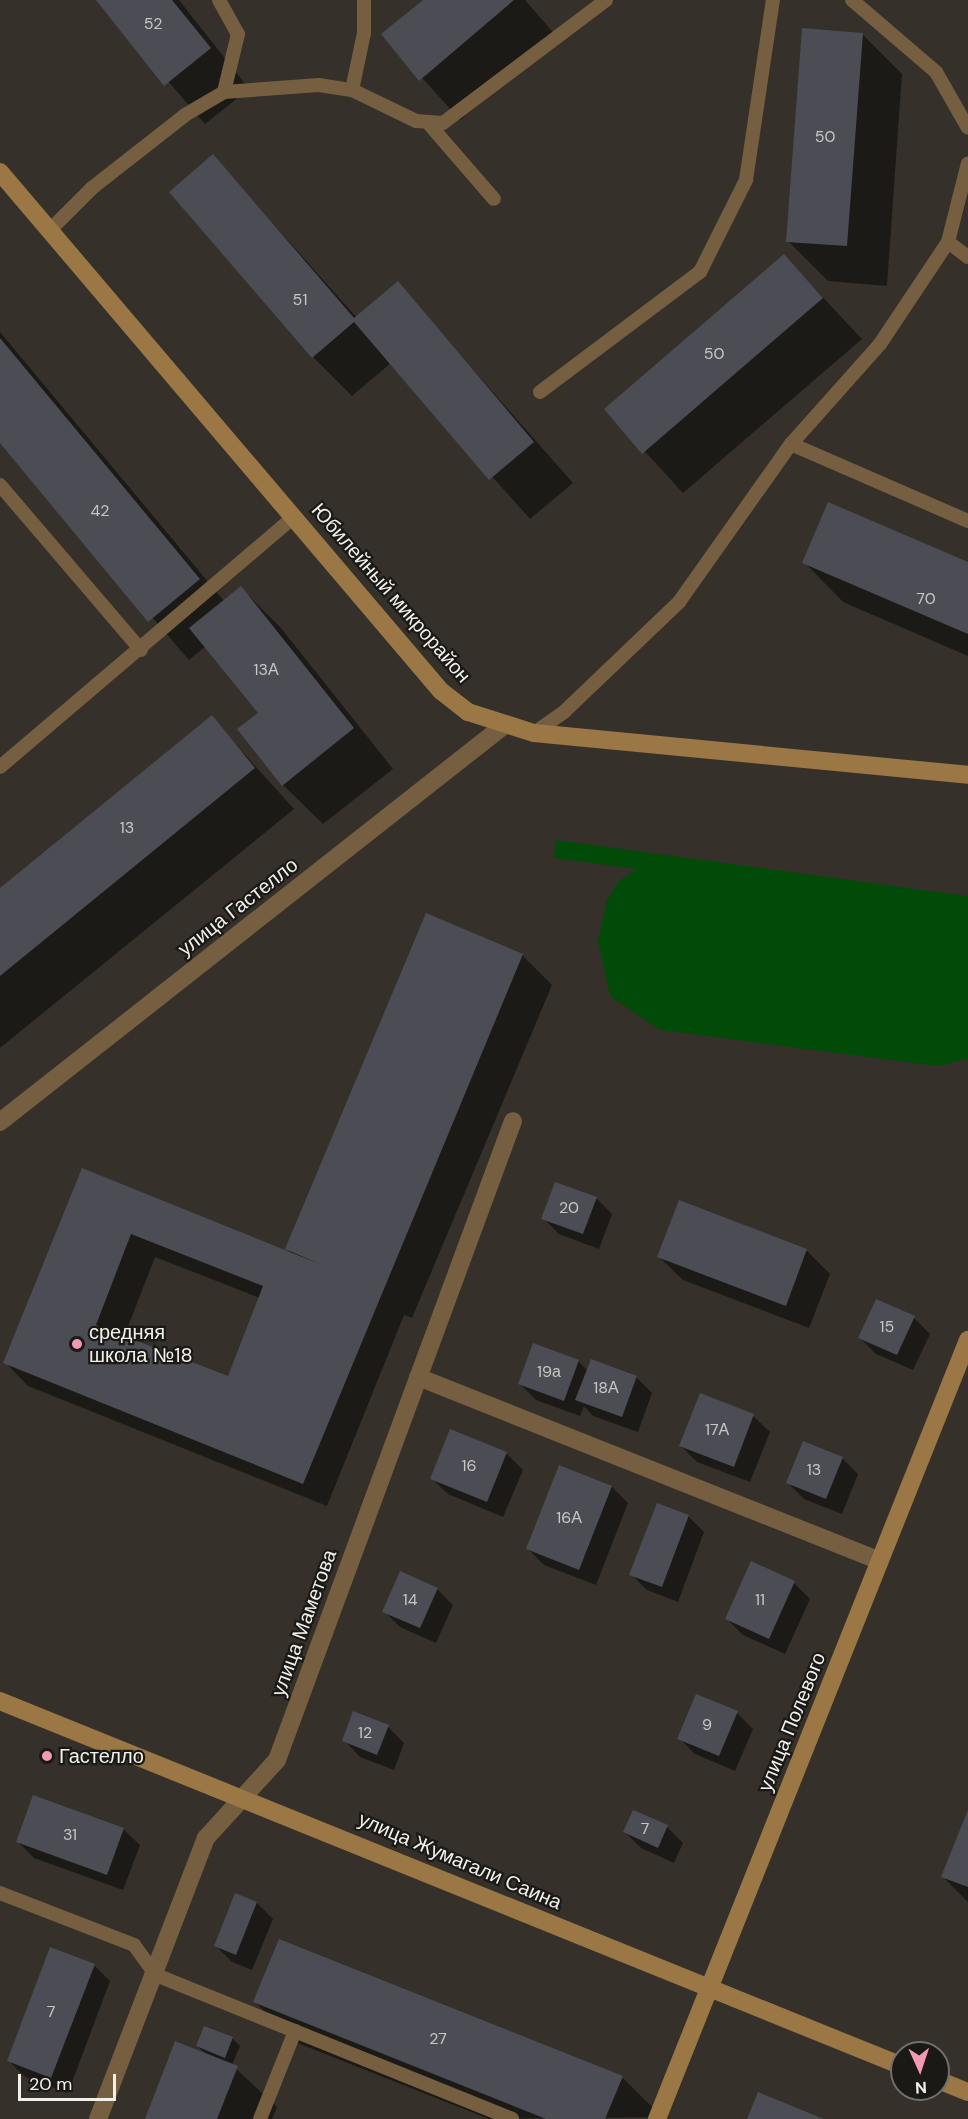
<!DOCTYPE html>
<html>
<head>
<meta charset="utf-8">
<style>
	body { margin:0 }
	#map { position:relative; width:968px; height:2119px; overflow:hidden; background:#35312a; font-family:"DM Sans",sans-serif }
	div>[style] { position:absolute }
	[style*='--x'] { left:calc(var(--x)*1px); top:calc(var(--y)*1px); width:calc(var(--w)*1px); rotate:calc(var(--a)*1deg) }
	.green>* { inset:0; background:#024a07 }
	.shadow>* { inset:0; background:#0007 }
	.building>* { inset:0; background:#4b4c54 }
	.lane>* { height:14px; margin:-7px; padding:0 7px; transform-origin:7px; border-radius:7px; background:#755f40 }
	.street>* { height:18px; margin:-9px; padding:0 9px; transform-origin:9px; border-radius:9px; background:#755f40 }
	.secondary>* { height:18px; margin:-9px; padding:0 9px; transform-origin:9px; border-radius:9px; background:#9a7745 }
	.dots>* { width:16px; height:16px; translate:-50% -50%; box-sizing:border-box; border:3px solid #1b1916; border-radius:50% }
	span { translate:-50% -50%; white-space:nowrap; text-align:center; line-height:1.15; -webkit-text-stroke:4.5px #1b1916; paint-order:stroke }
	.number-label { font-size:16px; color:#c8c7c5 }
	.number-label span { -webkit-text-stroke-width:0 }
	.street-label { font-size:20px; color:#f2f0eb }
	.poi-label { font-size:20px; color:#f2f0eb }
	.left { translate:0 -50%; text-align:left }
	.north { position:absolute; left:890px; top:2041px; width:60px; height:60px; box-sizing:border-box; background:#1b1916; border:2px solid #716f6b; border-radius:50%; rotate:177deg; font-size:16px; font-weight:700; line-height:24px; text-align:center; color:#f2f0eb }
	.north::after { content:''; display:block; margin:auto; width:21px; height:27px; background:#f19ab1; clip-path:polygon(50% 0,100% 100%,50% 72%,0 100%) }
	.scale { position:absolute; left:18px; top:2074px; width:98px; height:27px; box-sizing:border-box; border:3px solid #f2f0eb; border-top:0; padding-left:8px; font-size:18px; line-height:21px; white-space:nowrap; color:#f2f0eb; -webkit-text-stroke:4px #1b1916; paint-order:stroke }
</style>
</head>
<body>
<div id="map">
	<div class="green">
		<i style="clip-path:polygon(556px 840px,968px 896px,968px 1059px,937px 1066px,660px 1030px,610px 996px,598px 941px,607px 900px,619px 881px,637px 869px,554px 858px)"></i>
	</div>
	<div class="shadow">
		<i style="clip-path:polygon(98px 0,179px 0,249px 89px,205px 124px)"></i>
		<i style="clip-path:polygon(426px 0,525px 0,557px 37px,460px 120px,383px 34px)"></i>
		<i style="clip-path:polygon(862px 34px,902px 74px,887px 286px,828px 281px,788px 241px)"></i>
		<i style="clip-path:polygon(213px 156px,357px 318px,397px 283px,573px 483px,530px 519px,391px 363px,352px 396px,313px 357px)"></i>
		<i style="clip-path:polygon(784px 256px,862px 339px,683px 493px,606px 409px)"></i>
		<i style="clip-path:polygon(0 332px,224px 601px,241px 588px,281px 628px,393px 769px,323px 824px,283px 785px,260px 713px,206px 646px,189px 660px,0 441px)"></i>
		<i style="clip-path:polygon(804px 562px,968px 564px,968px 656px,843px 602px)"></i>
		<i style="clip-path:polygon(211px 717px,294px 809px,0 1048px,0 890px)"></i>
		<i style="clip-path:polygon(evenodd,522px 955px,552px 985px,412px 1318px,404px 1315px,327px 1506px,28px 1386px,5px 1362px,83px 1170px,294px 1255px,287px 1249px,522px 955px,155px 1257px,260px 1298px,229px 1378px,124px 1337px,155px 1257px)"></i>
		<i style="clip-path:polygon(596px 1198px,612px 1214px,599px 1249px,559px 1234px,543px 1218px)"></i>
		<i style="clip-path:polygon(680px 1202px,807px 1251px,830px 1274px,809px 1328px,683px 1280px,659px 1257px)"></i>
		<i style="clip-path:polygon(914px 1318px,930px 1334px,913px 1370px,876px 1354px,860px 1338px)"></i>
		<i style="clip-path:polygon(578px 1361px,588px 1371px,636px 1377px,652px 1393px,638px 1432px,593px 1416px,584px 1406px,580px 1416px,536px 1400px,520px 1384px)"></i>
		<i style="clip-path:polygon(701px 1395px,753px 1416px,770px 1432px,750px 1482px,697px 1462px,681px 1446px)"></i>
		<i style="clip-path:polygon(451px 1431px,507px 1454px,523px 1470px,503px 1517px,448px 1494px,431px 1478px)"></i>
		<i style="clip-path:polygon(842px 1458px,858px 1474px,842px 1514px,804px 1499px,788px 1483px)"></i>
		<i style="clip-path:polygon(560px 1467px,612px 1487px,628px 1503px,596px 1585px,544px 1565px,528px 1549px)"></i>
		<i style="clip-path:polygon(688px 1516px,704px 1532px,678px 1602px,647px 1590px,631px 1574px)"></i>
		<i style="clip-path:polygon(794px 1583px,810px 1599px,785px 1654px,743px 1635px,727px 1619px)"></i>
		<i style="clip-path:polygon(437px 1589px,453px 1605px,436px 1643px,400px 1627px,384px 1611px)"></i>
		<i style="clip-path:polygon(737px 1713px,753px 1729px,735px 1771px,695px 1754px,679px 1738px)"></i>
		<i style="clip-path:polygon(388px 1727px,404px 1743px,394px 1770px,360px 1757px,344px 1740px)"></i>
		<i style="clip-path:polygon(968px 1814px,968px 1902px,943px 1877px)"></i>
		<i style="clip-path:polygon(667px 1827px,683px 1843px,674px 1863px,641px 1848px,625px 1832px)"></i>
		<i style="clip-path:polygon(123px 1829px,140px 1845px,123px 1890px,34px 1858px,18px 1842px)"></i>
		<i style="clip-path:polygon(236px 1895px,257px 1903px,273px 1919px,252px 1970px,232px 1962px,216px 1946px)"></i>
		<i style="clip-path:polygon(94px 1965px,110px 1981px,68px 2093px,25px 2077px,9px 2061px)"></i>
		<i style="clip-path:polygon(255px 2002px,622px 2077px,662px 2117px,489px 2119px,295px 2042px)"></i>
		<i style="clip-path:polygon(232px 2038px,240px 2046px,232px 2065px,277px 2107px,272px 2119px,146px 2119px,207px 2055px,197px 2046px)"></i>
	</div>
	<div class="building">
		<i style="clip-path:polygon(96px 0,172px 0,211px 48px,164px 86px)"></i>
		<i style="clip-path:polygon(423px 0,514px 0,419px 81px,381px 34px)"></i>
		<i style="clip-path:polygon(802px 28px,863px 33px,847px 246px,786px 242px)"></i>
		<i style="clip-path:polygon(213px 154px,354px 318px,398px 281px,534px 442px,489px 480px,354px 322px,312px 358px,169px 192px)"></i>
		<i style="clip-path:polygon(784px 254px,823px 298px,642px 454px,604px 409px)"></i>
		<i style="clip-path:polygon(0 338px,200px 579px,148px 622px,0 443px)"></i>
		<i style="clip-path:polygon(828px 502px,968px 562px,968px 634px,802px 563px)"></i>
		<i style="clip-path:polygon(241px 586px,354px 728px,282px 786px,237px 729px,258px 713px,189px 628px)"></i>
		<i style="clip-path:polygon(212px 715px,255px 768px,0 976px,0 888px)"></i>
		<i style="clip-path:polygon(evenodd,426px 913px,523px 954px,303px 1484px,3px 1363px,82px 1168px,322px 1265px,285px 1249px,426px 913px,131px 1234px,263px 1286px,228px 1376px,96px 1325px,131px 1234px)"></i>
		<i style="clip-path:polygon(555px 1182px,597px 1197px,583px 1234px,541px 1219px)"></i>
		<i style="clip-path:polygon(679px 1200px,807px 1249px,786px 1306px,657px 1257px)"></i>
		<i style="clip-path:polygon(876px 1299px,915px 1316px,897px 1355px,858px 1338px)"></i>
		<i style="clip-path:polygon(533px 1343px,579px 1360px,564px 1401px,518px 1384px)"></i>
		<i style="clip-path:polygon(591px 1359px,637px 1376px,622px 1417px,575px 1400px)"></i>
		<i style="clip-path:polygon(700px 1393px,754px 1414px,734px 1467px,679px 1446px)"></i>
		<i style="clip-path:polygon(450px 1429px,507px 1452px,487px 1502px,430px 1479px)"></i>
		<i style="clip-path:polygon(803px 1441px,843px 1457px,826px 1499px,786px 1483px)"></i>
		<i style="clip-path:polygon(559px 1465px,612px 1486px,579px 1570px,526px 1549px)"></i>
		<i style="clip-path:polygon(657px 1503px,689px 1515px,662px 1587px,629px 1575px)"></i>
		<i style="clip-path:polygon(751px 1561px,795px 1581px,769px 1639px,725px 1619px)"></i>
		<i style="clip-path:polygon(400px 1571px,438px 1588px,420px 1628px,382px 1612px)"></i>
		<i style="clip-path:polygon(696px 1694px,738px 1711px,719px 1756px,677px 1739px)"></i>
		<i style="clip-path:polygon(353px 1711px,389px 1725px,377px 1755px,342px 1741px)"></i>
		<i style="clip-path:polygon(33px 1795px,124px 1828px,107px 1875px,16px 1842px)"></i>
		<i style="clip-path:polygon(633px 1810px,668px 1825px,658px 1848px,623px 1832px)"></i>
		<i style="clip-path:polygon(968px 1810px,968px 1887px,941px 1877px)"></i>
		<i style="clip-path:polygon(235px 1893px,257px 1902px,236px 1955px,214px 1946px)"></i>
		<i style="clip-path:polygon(279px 1939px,623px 2076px,605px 2119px,546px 2119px,253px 2002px)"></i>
		<i style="clip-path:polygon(50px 1947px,95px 1964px,51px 2078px,7px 2061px)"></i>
		<i style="clip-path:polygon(204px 2026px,233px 2037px,225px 2058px,196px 2046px)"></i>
		<i style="clip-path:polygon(175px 2041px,238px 2066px,217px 2119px,145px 2119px)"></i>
		<i style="clip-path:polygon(758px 2092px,824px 2119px,747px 2119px)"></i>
	</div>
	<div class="lane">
		<i style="--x:219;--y:0;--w:39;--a:61"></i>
		<i style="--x:238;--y:34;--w:60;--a:103.6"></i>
		<i style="--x:852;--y:0;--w:111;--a:40.6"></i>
		<i style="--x:936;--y:72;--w:64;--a:60.3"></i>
		<i style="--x:352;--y:90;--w:58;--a:-78.1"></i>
		<i style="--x:364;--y:33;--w:33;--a:-90"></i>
		<i style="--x:429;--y:124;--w:99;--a:49.1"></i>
		<i style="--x:52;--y:228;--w:57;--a:-45"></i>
		<i style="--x:92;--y:188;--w:118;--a:-38.1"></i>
		<i style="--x:185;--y:115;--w:45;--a:-30.5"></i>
		<i style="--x:224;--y:92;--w:95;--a:-4.2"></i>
		<i style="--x:319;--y:85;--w:33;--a:9"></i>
		<i style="--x:352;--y:90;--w:71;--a:25.8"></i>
		<i style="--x:416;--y:121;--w:27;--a:4"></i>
		<i style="--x:443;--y:123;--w:204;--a:-37"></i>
		<i style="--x:948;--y:242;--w:25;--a:37"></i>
		<i style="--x:540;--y:392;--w:200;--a:-36.9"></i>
		<i style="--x:700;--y:272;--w:103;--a:-63.4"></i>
		<i style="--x:746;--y:180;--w:182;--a:-81.5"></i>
		<i style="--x:791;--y:444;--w:193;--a:23.5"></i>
		<i style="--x:0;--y:485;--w:217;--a:49.5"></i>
		<i style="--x:534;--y:733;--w:38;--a:-35"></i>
		<i style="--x:565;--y:711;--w:158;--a:-43.7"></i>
		<i style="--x:679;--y:602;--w:194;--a:-54.7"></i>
		<i style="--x:791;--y:444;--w:134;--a:-48.3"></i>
		<i style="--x:880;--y:344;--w:123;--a:-56.3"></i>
		<i style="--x:948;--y:242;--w:81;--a:-75.8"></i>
		<i style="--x:0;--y:767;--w:387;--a:-40.4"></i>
		<i style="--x:0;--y:1893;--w:144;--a:21.2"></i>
		<i style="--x:134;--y:1945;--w:37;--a:54"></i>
		<i style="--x:156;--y:1975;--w:384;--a:22"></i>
		<i style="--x:260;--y:2119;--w:95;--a:-68.3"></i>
	</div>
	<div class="street">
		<i style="--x:0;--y:1122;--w:639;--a:-38.2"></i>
		<i style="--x:418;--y:1377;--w:497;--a:21.7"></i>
		<i style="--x:98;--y:2119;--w:301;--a:-69"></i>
		<i style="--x:206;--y:1838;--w:105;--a:-47.7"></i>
		<i style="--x:277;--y:1760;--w:681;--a:-69.73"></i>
	</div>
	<div class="secondary">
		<i style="--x:0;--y:172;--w:681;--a:49.65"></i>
		<i style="--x:441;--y:691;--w:34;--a:38"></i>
		<i style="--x:468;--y:712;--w:69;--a:17.7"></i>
		<i style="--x:534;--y:733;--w:436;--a:5.5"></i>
		<i style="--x:0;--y:1701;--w:973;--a:22.03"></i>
		<i style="--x:938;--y:2080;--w:32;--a:22"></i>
		<i style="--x:657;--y:2119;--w:839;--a:-68.24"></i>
	</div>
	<div class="dots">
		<i style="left:77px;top:1344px;background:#f19ab1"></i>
		<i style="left:47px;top:1756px;background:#f19ab1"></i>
	</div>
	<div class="number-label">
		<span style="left:153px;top:24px">52</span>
		<span style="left:825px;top:137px">50</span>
		<span style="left:300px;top:300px">51</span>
		<span style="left:714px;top:354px">50</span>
		<span style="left:100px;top:511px">42</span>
		<span style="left:926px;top:599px">70</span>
		<span style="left:266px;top:670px">13А</span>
		<span style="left:127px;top:828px">13</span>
		<span style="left:569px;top:1208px">20</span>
		<span style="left:887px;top:1327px">15</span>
		<span style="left:549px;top:1372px">19а</span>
		<span style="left:606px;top:1388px">18А</span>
		<span style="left:717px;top:1430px">17А</span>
		<span style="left:469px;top:1466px">16</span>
		<span style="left:814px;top:1470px">13</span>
		<span style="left:569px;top:1518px">16А</span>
		<span style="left:410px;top:1600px">14</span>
		<span style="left:760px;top:1600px">11</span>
		<span style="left:707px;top:1725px">9</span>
		<span style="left:365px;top:1733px">12</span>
		<span style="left:645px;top:1829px">7</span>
		<span style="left:70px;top:1835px">31</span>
		<span style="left:51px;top:2012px">7</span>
		<span style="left:438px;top:2039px">27</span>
	</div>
	<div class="street-label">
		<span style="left:391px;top:593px;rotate:49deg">Юбилейный микрорайон</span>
		<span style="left:238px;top:907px;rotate:-38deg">улица Гастелло</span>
		<span style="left:304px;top:1623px;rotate:-70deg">улица Маметова</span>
		<span style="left:792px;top:1722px;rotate:-68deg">улица Полевого</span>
		<span style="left:460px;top:1861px;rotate:23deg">улица Жумагали Саина</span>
	</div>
	<div class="poi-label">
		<span class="left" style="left:89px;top:1344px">средняя<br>школа №18</span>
		<span class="left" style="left:59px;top:1756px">Гастелло</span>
	</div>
	<div class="north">N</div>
	<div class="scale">20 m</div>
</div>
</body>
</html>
